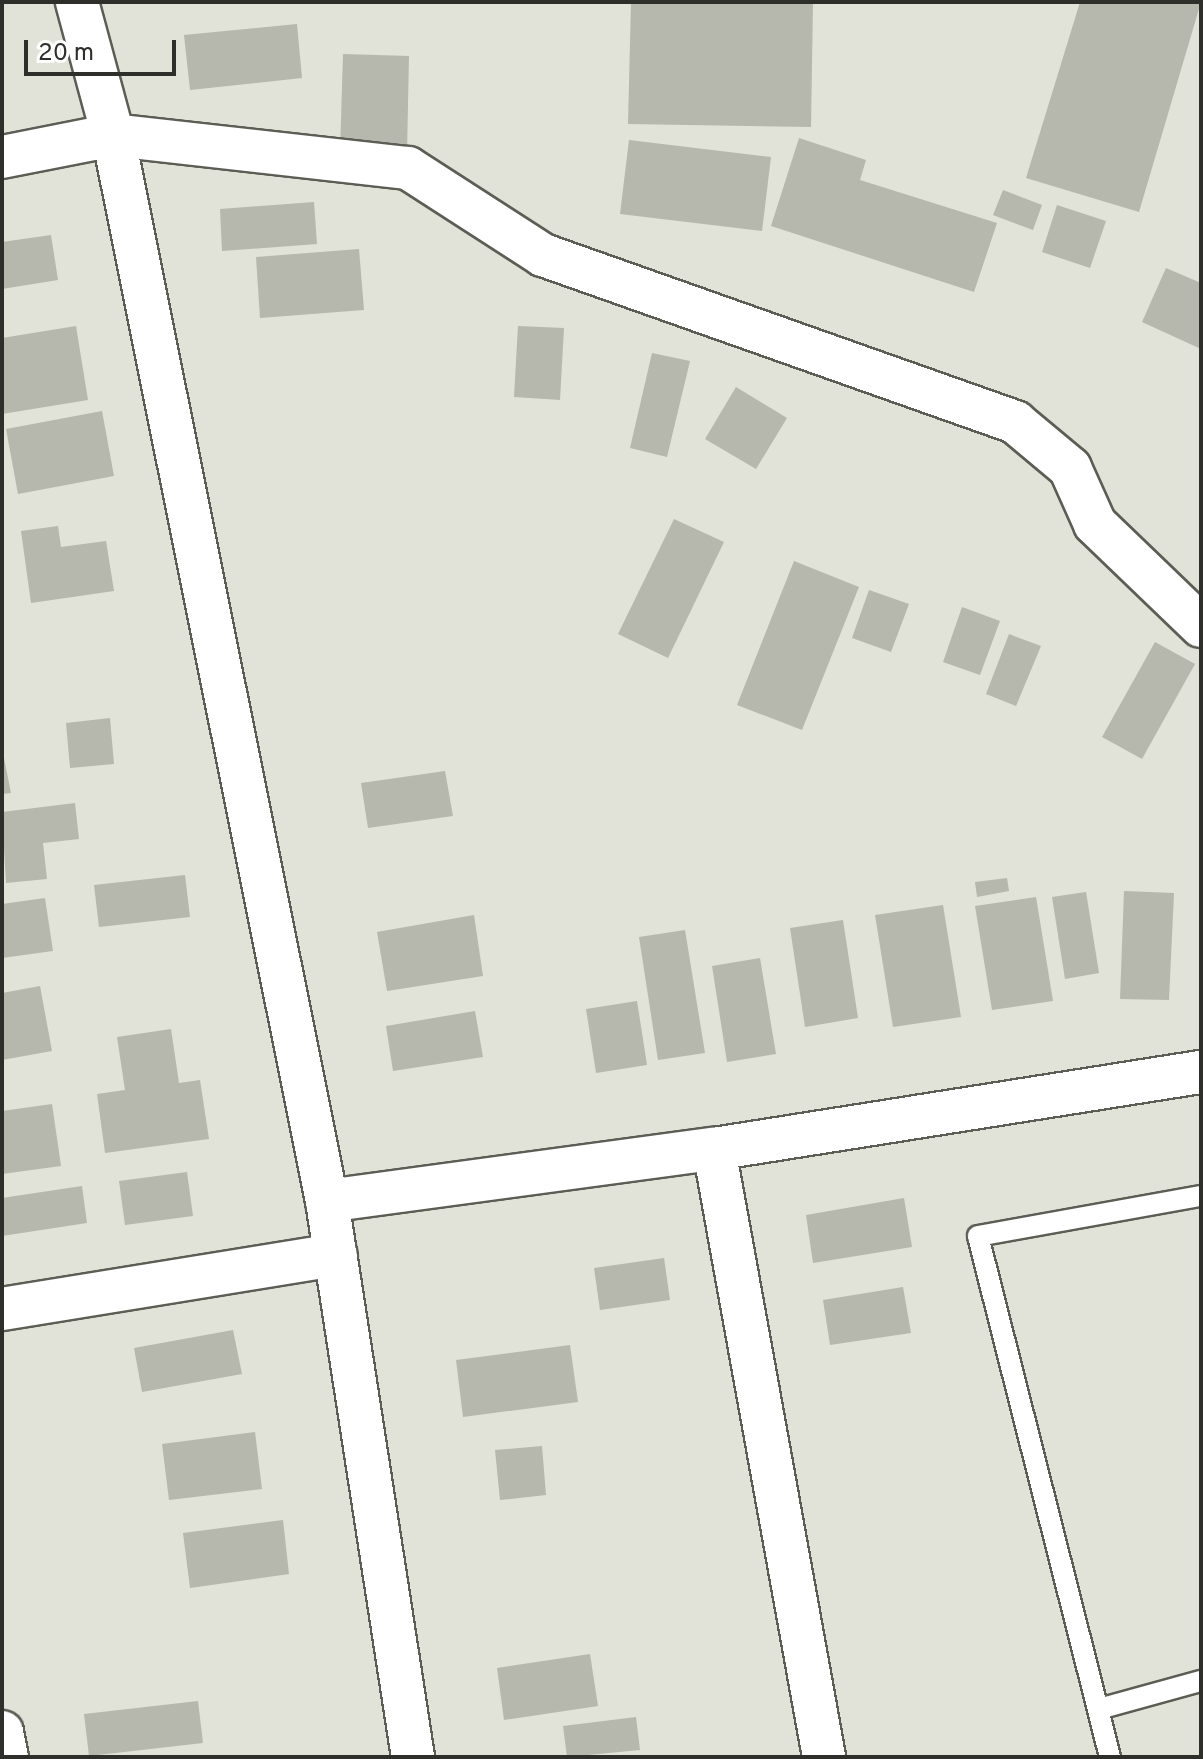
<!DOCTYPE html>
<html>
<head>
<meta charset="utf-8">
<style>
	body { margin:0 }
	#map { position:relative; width:1203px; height:1759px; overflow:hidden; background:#e1e2d8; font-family:Overpass,sans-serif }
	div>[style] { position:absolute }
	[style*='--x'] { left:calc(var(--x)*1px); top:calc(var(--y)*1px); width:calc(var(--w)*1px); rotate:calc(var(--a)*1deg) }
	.building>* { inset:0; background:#b6b7ad }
	.roads { filter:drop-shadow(2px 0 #5c5d54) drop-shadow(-2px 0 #5c5d54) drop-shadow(0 2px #5c5d54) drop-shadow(0 -2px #5c5d54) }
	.lane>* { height:20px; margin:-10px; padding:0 10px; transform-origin:10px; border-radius:10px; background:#fff }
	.street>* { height:42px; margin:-21px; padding:0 21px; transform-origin:21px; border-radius:21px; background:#fff }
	span { translate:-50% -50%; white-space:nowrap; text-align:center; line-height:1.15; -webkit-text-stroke:8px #fff; paint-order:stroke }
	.frame { position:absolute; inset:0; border:4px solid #2e2f2b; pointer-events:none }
	.scale { position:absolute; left:24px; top:40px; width:152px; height:36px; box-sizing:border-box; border:4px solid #2e2f2b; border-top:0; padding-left:10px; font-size:24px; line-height:28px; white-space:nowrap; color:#2e2f2b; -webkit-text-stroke:6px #fff; paint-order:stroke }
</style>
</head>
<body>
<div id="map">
	<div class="building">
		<i style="clip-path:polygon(631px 2px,813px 2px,811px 127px,628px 124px)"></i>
		<i style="clip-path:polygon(1080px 2px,1201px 2px,1139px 212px,1026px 178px)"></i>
		<i style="clip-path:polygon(297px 24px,302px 78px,190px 90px,184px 35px)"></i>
		<i style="clip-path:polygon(343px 54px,409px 56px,407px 153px,340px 152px)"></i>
		<i style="clip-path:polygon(799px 138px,866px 160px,860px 180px,997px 223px,974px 292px,771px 226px)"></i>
		<i style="clip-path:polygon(629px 140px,771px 157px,762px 231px,620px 214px)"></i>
		<i style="clip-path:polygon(1003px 190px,1042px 205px,1033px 230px,993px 215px)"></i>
		<i style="clip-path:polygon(314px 202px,317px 244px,222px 251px,220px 209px)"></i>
		<i style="clip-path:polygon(1057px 205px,1106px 221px,1090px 268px,1042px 252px)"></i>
		<i style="clip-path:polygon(51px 235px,58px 280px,2px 289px,2px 242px)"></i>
		<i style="clip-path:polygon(359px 249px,364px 310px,260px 318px,256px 257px)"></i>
		<i style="clip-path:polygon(1166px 268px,1201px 283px,1201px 349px,1142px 322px)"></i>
		<i style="clip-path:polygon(76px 326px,88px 400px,2px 414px,2px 338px)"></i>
		<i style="clip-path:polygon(518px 326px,564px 328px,560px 400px,514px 397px)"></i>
		<i style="clip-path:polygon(652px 353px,690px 361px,667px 457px,630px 448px)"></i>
		<i style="clip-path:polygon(736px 387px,787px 418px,756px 469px,705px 439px)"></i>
		<i style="clip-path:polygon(102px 411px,114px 476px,18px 494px,6px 429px)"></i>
		<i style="clip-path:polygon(674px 519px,724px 542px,668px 658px,618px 634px)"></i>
		<i style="clip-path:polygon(58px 526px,61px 547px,106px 541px,114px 591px,31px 603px,21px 531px)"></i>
		<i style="clip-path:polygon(794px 561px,859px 587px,802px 730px,737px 705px)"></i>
		<i style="clip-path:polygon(869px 590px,909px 604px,891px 652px,852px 638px)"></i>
		<i style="clip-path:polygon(962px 607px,1000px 621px,980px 675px,943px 662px)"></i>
		<i style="clip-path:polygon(1009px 634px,1041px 646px,1016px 706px,986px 694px)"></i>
		<i style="clip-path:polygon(1155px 642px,1195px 664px,1142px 759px,1102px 737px)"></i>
		<i style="clip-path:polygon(110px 718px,114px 764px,70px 768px,66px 723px)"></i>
		<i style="clip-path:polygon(2px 748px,11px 793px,2px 794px)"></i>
		<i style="clip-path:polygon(445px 771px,453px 816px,368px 828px,361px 783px)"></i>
		<i style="clip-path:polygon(75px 803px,79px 839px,43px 843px,47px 879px,6px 883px,2px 812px)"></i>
		<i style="clip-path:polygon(185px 875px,190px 917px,99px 927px,94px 885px)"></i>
		<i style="clip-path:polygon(1007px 878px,1009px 891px,977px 897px,975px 882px)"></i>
		<i style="clip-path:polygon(1124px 891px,1174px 893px,1169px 1000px,1120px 999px)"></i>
		<i style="clip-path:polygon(1086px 892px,1099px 973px,1065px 979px,1052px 897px)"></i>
		<i style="clip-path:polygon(1036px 897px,1053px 1001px,992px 1010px,975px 906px)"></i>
		<i style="clip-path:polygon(45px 898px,53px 951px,2px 958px,2px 904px)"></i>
		<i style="clip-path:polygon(943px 905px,961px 1017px,893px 1027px,875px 915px)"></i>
		<i style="clip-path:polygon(474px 915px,483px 976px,387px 991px,377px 932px)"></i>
		<i style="clip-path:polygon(843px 920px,858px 1018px,805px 1027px,790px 928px)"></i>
		<i style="clip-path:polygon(685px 930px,705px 1053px,658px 1060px,639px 937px)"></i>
		<i style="clip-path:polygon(760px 958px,776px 1054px,727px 1062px,712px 966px)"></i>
		<i style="clip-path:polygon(40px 986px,52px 1051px,2px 1060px,2px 993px)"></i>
		<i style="clip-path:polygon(637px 1001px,647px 1065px,596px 1073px,586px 1009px)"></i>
		<i style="clip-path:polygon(475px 1011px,483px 1057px,393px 1071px,386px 1026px)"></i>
		<i style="clip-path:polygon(171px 1029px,179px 1083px,200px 1080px,209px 1139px,105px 1153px,97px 1094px,125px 1090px,117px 1037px)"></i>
		<i style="clip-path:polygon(52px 1104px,61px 1166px,2px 1174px,2px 1111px)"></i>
		<i style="clip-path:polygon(187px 1172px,193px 1216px,125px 1225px,119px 1181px)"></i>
		<i style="clip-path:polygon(82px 1186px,87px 1223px,2px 1236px,2px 1198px)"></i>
		<i style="clip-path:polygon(904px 1198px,912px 1247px,813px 1263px,806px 1215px)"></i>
		<i style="clip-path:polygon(664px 1258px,670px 1300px,600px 1310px,594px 1268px)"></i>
		<i style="clip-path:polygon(903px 1287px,911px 1333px,830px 1345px,823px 1300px)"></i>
		<i style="clip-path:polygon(233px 1330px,242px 1374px,142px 1392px,134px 1348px)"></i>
		<i style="clip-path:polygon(570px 1345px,578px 1402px,463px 1417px,456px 1360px)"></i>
		<i style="clip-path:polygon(255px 1432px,262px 1489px,169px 1500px,162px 1444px)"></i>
		<i style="clip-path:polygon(542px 1446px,546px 1495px,500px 1500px,495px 1450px)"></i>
		<i style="clip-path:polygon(283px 1520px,289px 1574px,190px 1588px,183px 1533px)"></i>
		<i style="clip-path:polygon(590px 1654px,598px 1706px,504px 1720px,497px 1668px)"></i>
		<i style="clip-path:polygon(198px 1701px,203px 1743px,89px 1756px,84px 1714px)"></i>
		<i style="clip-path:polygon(636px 1717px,640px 1750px,567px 1757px,563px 1726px)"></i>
	</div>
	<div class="roads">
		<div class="lane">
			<i style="--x:1099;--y:1709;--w:106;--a:-15.4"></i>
			<i style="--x:1110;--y:1757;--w:537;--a:-104.22"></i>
			<i style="--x:978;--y:1236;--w:227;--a:-10.2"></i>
		</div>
		<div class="street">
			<i style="--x:77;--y:2;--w:138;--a:74.9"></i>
			<i style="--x:113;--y:135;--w:1087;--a:78.65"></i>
			<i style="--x:327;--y:1201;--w:563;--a:81.21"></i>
			<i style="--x:2;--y:157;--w:113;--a:-11.2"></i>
			<i style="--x:113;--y:135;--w:297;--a:6.4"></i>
			<i style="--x:408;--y:168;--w:161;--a:32.8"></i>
			<i style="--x:543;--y:255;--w:501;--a:19.48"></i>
			<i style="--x:1015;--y:422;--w:72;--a:39.9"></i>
			<i style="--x:1070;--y:468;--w:61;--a:65.9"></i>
			<i style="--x:1095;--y:524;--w:147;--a:43.9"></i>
			<i style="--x:714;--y:1149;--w:618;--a:79.74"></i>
			<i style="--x:327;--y:1201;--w:390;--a:-7.7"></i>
			<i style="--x:714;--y:1149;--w:493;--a:-9"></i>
			<i style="--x:2;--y:1309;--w:338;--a:-9.2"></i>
			<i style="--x:2;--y:1732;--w:25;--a:79"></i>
		</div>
	</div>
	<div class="frame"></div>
	<div class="scale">20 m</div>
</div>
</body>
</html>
